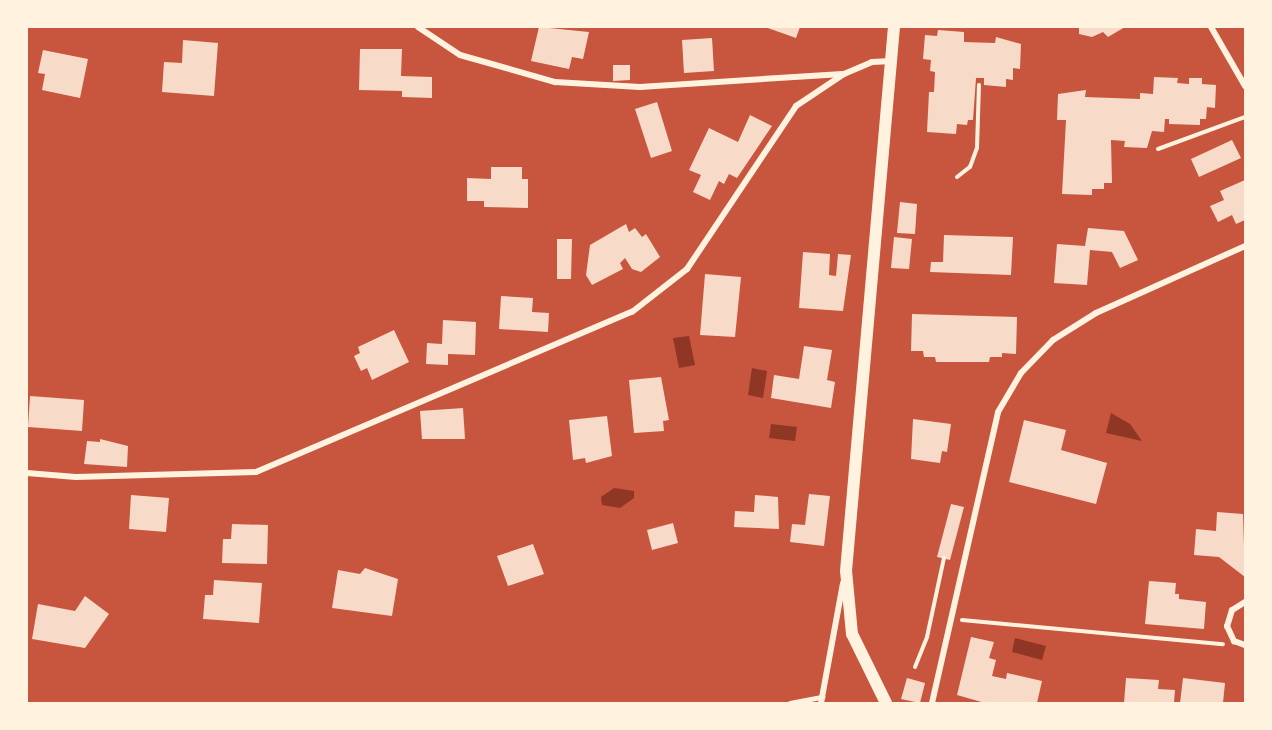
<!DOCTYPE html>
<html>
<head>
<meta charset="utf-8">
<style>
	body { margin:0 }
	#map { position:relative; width:1272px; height:730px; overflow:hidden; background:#c8553d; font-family:Ubuntu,sans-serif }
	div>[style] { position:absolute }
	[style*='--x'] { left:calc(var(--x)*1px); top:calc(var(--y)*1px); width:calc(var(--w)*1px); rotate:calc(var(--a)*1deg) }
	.water>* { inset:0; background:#8f3625 }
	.building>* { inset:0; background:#f7dbc8 }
	.path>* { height:4px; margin:-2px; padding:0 2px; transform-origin:2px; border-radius:2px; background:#fff3e0 }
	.service>* { height:4.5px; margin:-2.25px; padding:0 2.25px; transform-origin:2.25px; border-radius:2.25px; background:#fff3e0 }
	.minor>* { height:6px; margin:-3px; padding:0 3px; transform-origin:3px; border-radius:3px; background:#fff3e0 }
	.secondary>* { height:12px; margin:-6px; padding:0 6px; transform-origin:6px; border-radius:6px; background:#fff3e0 }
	span { translate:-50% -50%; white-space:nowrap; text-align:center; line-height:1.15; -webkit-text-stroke:5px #fff3e0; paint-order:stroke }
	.frame { position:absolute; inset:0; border:28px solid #fff3e0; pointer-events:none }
</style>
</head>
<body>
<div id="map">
	<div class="water">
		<i style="clip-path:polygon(689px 336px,695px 365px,679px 368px,673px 338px)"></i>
		<i style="clip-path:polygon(752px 368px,767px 371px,763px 398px,748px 395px)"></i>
		<i style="clip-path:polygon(1111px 413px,1130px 424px,1142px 441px,1106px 433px)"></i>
		<i style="clip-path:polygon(771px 424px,797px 427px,795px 441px,769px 438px)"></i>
		<i style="clip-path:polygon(614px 488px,634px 491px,634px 498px,620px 508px,602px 505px,601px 497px)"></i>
		<i style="clip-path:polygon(1015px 638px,1046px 646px,1042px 660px,1012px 652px)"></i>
	</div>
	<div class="building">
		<i style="clip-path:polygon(539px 27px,589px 32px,583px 59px,572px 57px,569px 69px,531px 61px)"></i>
		<i style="clip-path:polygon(765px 27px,800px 27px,796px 38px)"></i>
		<i style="clip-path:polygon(1079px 27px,1125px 27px,1108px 37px,1103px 32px,1092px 37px,1079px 34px)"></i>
		<i style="clip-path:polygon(938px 30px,964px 32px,964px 42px,995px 43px,996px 37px,1021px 44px,1020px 69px,1013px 68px,1013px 80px,1006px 79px,1006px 87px,984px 85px,984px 78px,976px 78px,973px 120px,968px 120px,967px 125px,957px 124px,956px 134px,927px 132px,929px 92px,934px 92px,935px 72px,930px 71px,931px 60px,923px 59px,925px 35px,937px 36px)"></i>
		<i style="clip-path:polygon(712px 38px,714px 71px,684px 73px,682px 40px)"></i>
		<i style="clip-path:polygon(183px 40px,218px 43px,214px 96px,162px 92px,164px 62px,182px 63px)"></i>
		<i style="clip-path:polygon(360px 49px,402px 49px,401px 76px,432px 77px,432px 98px,402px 97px,402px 91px,359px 90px)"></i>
		<i style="clip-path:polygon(43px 50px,88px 59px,80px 98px,42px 90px,45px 74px,38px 73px)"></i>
		<i style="clip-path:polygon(613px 65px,630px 65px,630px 80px,613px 81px)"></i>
		<i style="clip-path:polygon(1154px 77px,1178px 78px,1177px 83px,1189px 84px,1189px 78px,1202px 78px,1202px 84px,1216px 85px,1215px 108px,1207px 107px,1206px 119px,1200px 119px,1200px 125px,1169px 124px,1169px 119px,1165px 119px,1164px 132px,1152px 131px,1147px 148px,1124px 147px,1125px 141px,1111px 140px,1112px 183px,1104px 183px,1104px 189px,1092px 189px,1092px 195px,1062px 194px,1066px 120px,1057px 120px,1058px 94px,1086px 90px,1085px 97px,1140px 99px,1140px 93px,1153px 94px)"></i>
		<i style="clip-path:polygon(657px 102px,672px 151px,651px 158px,635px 109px)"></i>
		<i style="clip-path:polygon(750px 115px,772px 126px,737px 178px,729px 174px,724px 184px,719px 181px,710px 200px,693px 192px,701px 175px,689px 170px,709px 128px,738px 142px)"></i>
		<i style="clip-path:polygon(1232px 140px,1241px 158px,1199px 177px,1191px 159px)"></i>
		<i style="clip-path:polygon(491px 167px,522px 167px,522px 179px,528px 179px,528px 208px,484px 207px,484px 201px,467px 201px,467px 178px,491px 179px)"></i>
		<i style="clip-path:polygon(1245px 180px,1245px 220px,1236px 224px,1232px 215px,1218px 222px,1210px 206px,1224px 200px,1220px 191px)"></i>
		<i style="clip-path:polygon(900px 202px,917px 204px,915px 234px,897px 233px)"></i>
		<i style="clip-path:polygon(626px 224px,629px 232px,635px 228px,642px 237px,646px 234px,660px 257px,641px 272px,632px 269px,625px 258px,620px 263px,623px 269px,592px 285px,586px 275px,590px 245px)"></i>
		<i style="clip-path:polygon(1088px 228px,1124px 231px,1138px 260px,1120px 268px,1112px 252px,1090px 250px,1087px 285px,1054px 283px,1057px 244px,1085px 246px)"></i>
		<i style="clip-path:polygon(944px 235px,1013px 237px,1011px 275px,930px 272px,931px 262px,943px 262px)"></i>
		<i style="clip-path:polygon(894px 237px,912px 239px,909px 269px,891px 268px)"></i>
		<i style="clip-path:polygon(557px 239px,572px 239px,571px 279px,557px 279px)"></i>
		<i style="clip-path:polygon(803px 252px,830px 254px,829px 275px,836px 276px,838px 254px,851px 255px,843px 311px,799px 308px)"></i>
		<i style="clip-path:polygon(705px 274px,741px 277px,735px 337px,700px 335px)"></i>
		<i style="clip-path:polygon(501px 296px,533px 298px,532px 312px,549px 313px,548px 332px,499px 329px)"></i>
		<i style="clip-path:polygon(912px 314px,1017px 317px,1016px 354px,1002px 353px,1002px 357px,990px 357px,989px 362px,936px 362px,935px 357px,924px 357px,923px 351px,911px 351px)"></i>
		<i style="clip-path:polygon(443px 320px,476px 322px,475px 355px,448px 354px,448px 365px,426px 364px,427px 343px,442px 344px)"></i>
		<i style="clip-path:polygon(394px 330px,409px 362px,372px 380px,367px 368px,361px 371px,354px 356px,360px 353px,358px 347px)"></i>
		<i style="clip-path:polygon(804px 346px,832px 350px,827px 380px,835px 382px,831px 408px,771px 398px,774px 375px,799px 379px)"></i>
		<i style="clip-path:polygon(661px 377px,669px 420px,663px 421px,664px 431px,634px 433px,629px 380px)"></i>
		<i style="clip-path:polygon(30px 396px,84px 400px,82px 431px,28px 427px)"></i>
		<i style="clip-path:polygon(463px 408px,465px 439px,422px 439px,420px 411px)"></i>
		<i style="clip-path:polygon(607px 416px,612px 456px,586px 463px,585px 458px,573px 460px,569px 420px)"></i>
		<i style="clip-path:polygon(913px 419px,951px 424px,947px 452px,942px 451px,940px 463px,911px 459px)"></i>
		<i style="clip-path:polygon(1024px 420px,1066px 430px,1061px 450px,1107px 463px,1096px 504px,1009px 482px)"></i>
		<i style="clip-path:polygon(100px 439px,128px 446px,127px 467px,84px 464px,87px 441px,100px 442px)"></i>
		<i style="clip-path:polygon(809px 494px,830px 496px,824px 546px,790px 542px,792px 524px,805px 525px)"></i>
		<i style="clip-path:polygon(131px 495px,169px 498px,166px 532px,129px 529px)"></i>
		<i style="clip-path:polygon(755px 495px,778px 497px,779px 529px,734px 527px,735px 511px,754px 512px)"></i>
		<i style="clip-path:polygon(951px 504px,964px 507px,950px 560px,937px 557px)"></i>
		<i style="clip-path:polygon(1217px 512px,1243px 514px,1245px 577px,1219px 557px,1194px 555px,1196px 529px,1216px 531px)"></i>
		<i style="clip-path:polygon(673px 523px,678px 543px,652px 550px,647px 530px)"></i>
		<i style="clip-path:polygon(232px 524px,268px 525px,267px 564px,222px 563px,223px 539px,231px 539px)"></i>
		<i style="clip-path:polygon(533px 544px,544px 574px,508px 586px,497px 556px)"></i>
		<i style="clip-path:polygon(365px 568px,398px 579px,392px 616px,332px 608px,338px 570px,360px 574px)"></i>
		<i style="clip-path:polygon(214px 580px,262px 583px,259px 623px,203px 619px,205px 595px,213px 595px)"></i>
		<i style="clip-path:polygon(1149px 581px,1176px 583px,1175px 594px,1179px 594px,1179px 599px,1206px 602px,1204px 629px,1145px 624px)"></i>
		<i style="clip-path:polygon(85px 596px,109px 614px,85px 648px,32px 639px,38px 604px,75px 611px)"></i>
		<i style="clip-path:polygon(971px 637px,994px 642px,989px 658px,996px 660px,992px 676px,1006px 679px,1007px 673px,1042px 681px,1037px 703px,985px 703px,957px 695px)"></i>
		<i style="clip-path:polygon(907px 678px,925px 683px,920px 703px,901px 699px)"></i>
		<i style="clip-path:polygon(1126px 678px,1159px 680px,1158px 689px,1175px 690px,1174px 703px,1124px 703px)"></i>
		<i style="clip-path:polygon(1183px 678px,1225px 683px,1223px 703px,1180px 703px)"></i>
	</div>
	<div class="path">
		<i style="--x:1158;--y:149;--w:93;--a:-20.2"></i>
		<i style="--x:957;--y:177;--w:16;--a:-38"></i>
		<i style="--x:970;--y:167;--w:20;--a:-70"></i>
		<i style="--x:977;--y:148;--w:63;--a:-88.2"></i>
		<i style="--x:962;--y:620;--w:262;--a:5.3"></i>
		<i style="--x:915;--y:667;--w:32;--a:-68"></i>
		<i style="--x:927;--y:637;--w:81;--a:-77.9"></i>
	</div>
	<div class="service">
		<i style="--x:790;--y:703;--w:33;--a:-11"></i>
	</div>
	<div class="minor">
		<i style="--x:418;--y:27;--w:50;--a:33.7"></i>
		<i style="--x:460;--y:55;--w:99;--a:15.9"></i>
		<i style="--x:555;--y:82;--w:85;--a:3.4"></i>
		<i style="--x:640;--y:87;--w:203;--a:-3.7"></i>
		<i style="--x:1211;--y:27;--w:68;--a:60"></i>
		<i style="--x:27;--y:473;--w:49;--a:4.7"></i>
		<i style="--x:76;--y:477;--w:180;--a:-1.6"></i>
		<i style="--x:256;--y:472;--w:409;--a:-23.1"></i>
		<i style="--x:632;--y:312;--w:70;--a:-38"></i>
		<i style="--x:687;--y:269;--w:196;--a:-56.2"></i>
		<i style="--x:796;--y:106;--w:58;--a:-33.7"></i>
		<i style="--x:844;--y:74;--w:30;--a:-23"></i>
		<i style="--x:872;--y:62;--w:20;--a:-3"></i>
		<i style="--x:1245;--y:602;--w:15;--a:148"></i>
		<i style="--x:1232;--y:610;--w:17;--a:107"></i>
		<i style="--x:1227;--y:626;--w:17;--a:65"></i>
		<i style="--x:1234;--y:641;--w:12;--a:20"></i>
		<i style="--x:821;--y:703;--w:122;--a:-79.6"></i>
		<i style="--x:932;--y:703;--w:298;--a:-77.2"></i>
		<i style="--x:998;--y:412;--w:45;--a:-59.5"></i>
		<i style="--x:1021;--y:373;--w:46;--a:-45.9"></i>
		<i style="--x:1053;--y:340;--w:51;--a:-32.1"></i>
		<i style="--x:1096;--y:313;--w:163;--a:-24.2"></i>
	</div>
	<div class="secondary">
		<i style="--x:886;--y:703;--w:77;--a:-116.2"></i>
		<i style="--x:852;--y:634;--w:63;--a:-95.4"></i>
		<i style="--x:846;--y:571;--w:546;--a:-84.96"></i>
	</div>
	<div class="frame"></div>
</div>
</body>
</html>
